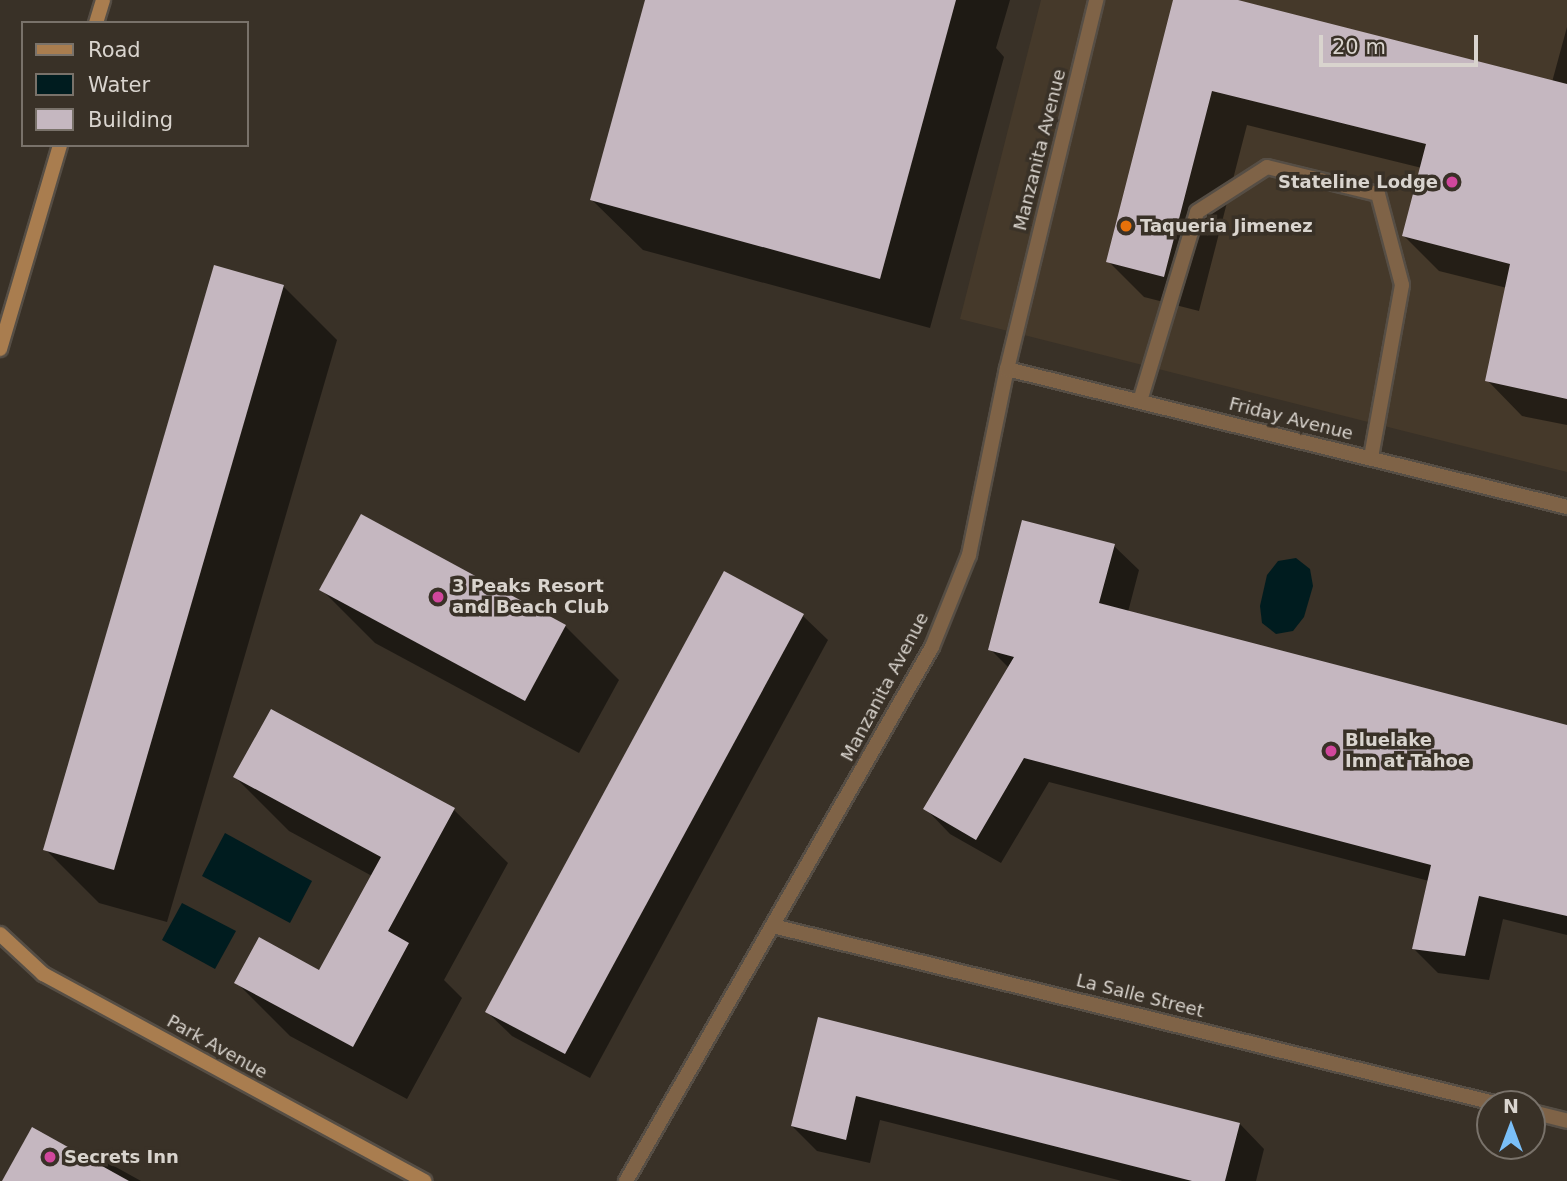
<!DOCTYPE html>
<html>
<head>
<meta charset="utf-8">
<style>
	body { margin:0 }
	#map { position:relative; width:1567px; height:1181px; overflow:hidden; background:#393127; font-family:"DejaVu Sans",sans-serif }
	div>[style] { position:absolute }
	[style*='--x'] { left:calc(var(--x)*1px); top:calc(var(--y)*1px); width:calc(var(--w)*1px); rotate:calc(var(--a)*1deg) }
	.built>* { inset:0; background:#45392a }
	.water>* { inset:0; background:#001c1f }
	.shadow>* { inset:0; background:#0007 }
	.building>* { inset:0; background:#c5b7c0 }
	.roads { filter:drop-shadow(2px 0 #564e45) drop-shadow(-2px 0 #564e45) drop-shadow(0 2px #564e45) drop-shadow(0 -2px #564e45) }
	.lane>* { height:14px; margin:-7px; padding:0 7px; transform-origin:7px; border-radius:7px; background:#7f6347 }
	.street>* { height:14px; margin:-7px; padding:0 7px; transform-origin:7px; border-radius:7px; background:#7f6347 }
	.secondary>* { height:14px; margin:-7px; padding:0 7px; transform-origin:7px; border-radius:7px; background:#a97d4f }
	.dots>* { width:19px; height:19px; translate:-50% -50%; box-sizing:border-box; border:4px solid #393127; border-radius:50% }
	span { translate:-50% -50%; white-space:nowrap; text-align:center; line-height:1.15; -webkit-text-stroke:7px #393127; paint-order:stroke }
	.street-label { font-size:18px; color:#d9d4ce }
	.poi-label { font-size:18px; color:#d9d4ce; font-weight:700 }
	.right { translate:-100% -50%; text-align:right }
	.left { translate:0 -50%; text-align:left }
	.legend { position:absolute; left:21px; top:21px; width:228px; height:126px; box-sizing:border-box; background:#393127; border:2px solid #79726a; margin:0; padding:9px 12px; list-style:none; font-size:21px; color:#d9d4ce }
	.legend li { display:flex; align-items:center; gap:14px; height:35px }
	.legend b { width:35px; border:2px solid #79726a }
	.north { position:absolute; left:1476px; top:1090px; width:70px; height:70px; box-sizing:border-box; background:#393127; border:2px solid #79726a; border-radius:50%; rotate:0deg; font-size:19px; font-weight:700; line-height:28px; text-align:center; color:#d9d4ce }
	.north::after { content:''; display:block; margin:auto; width:24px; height:32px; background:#7abff8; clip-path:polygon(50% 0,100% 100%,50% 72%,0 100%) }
	.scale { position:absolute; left:1319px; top:35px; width:159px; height:32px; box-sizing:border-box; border:4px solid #d9d4ce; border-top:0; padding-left:9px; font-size:21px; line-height:24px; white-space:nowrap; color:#d9d4ce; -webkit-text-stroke:5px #393127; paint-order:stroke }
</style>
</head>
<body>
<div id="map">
	<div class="built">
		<i style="clip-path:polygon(1041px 0,1567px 0,1567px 472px,960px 319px)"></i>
	</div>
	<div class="water">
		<i style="clip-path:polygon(1296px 558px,1310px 569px,1313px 586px,1304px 617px,1293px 631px,1276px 634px,1262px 623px,1260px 606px,1267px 575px,1278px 561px)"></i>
		<i style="clip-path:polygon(225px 833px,312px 881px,290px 923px,202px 876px)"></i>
		<i style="clip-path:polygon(182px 903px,236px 931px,215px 969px,162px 940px)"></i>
	</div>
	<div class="shadow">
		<i style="clip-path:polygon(647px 0,1010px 0,996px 48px,1004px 57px,930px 328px,643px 250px,592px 200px)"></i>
		<i style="clip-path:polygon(1175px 0,1231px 0,1552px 82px,1567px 27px,1567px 425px,1522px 416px,1487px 380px,1507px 288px,1439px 271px,1404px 236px,1422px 168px,1247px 125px,1199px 311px,1144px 297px,1108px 261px)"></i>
		<i style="clip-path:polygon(283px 286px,337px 340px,167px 922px,99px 903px,45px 849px)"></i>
		<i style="clip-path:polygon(1114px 546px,1139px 570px,1128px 612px,1567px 727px,1567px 935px,1503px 919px,1489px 980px,1438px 973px,1414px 949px,1429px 881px,1049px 782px,1001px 863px,950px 834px,926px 809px,1009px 668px,990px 649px)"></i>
		<i style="clip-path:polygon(725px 574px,803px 616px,828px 640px,590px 1078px,512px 1036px,487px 1012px)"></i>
		<i style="clip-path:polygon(321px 589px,565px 626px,619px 680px,579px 753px,375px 643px)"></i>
		<i style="clip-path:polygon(272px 711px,454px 810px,508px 863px,444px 980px,462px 998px,407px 1099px,290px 1036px,236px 982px,320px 972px,372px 876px,289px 831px,235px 777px)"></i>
		<i style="clip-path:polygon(819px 1019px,1240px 1124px,1264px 1149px,1256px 1181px,1122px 1181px,880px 1120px,870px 1163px,817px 1151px,792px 1126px)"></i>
		<i style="clip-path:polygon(96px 1156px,141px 1181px,14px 1181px,91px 1162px)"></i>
	</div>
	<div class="building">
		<i style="clip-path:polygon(645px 0,956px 0,880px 279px,590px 200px)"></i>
		<i style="clip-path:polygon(1173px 0,1238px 0,1567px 84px,1567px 399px,1485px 381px,1510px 264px,1402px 236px,1426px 144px,1212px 91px,1164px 277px,1106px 262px)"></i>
		<i style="clip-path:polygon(214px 265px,284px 285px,114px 870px,43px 850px)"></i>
		<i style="clip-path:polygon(361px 514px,566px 625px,525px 701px,319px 590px)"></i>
		<i style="clip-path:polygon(1022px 520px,1115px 544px,1099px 603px,1567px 725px,1567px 916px,1479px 896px,1465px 956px,1412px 949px,1431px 865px,1024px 758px,976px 840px,923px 809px,1014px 657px,988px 650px)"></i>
		<i style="clip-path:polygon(724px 571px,804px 614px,565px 1054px,485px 1012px)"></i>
		<i style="clip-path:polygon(271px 709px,455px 808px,388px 931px,409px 943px,353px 1047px,234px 983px,259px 937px,319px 970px,381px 857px,233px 777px)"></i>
		<i style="clip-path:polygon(818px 1017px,1240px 1123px,1225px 1181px,1192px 1181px,856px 1096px,846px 1140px,791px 1126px)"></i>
		<i style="clip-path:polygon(32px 1127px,129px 1181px,2px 1181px)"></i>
	</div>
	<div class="roads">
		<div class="lane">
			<i style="--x:1140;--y:401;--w:197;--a:-73.2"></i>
			<i style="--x:1197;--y:212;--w:83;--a:-32.7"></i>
			<i style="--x:1267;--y:167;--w:114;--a:13.7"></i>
			<i style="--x:1378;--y:194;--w:94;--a:75.2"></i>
			<i style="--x:1402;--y:285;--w:176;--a:100.2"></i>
		</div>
		<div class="street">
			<i style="--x:1007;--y:369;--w:577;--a:13.84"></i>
			<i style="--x:773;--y:926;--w:747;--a:13.79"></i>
			<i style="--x:1532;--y:1112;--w:36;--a:14"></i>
			<i style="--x:626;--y:1181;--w:615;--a:-60.19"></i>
			<i style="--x:932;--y:647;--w:99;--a:-68.1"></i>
			<i style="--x:969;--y:555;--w:190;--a:-78.5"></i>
			<i style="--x:1007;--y:369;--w:380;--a:-76.4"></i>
		</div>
		<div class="secondary">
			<i style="--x:96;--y:23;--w:24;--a:-73"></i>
			<i style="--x:0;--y:349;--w:213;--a:-73.6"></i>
			<i style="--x:0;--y:934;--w:59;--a:42.9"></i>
			<i style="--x:43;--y:974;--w:434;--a:28.5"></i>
		</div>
	</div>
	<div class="dots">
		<i style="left:1452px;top:182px;background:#d1479c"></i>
		<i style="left:1126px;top:226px;background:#e8710a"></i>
		<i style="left:438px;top:597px;background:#d1479c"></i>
		<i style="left:1331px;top:751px;background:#d1479c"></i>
		<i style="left:50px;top:1157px;background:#d1479c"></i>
	</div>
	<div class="street-label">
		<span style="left:1040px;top:150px;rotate:-76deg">Manzanita Avenue</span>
		<span style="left:1291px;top:419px;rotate:14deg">Friday Avenue</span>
		<span style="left:885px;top:687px;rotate:-62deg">Manzanita Avenue</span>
		<span style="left:1140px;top:996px;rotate:14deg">La Salle Street</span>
		<span style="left:217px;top:1047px;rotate:29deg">Park Avenue</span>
	</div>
	<div class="poi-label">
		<span class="right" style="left:1438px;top:182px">Stateline Lodge</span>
		<span class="left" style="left:1140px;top:226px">Taqueria Jimenez</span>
		<span class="left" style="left:452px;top:597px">3 Peaks Resort<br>and Beach Club</span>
		<span class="left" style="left:1345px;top:751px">Bluelake<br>Inn at Tahoe</span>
		<span class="left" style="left:64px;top:1157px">Secrets Inn</span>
	</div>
	<ul class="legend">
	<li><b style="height:9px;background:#a97d4f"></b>Road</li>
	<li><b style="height:19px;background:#001c1f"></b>Water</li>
	<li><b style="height:19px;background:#c5b7c0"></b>Building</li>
	</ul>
	<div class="north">N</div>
	<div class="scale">20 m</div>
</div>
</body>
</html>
